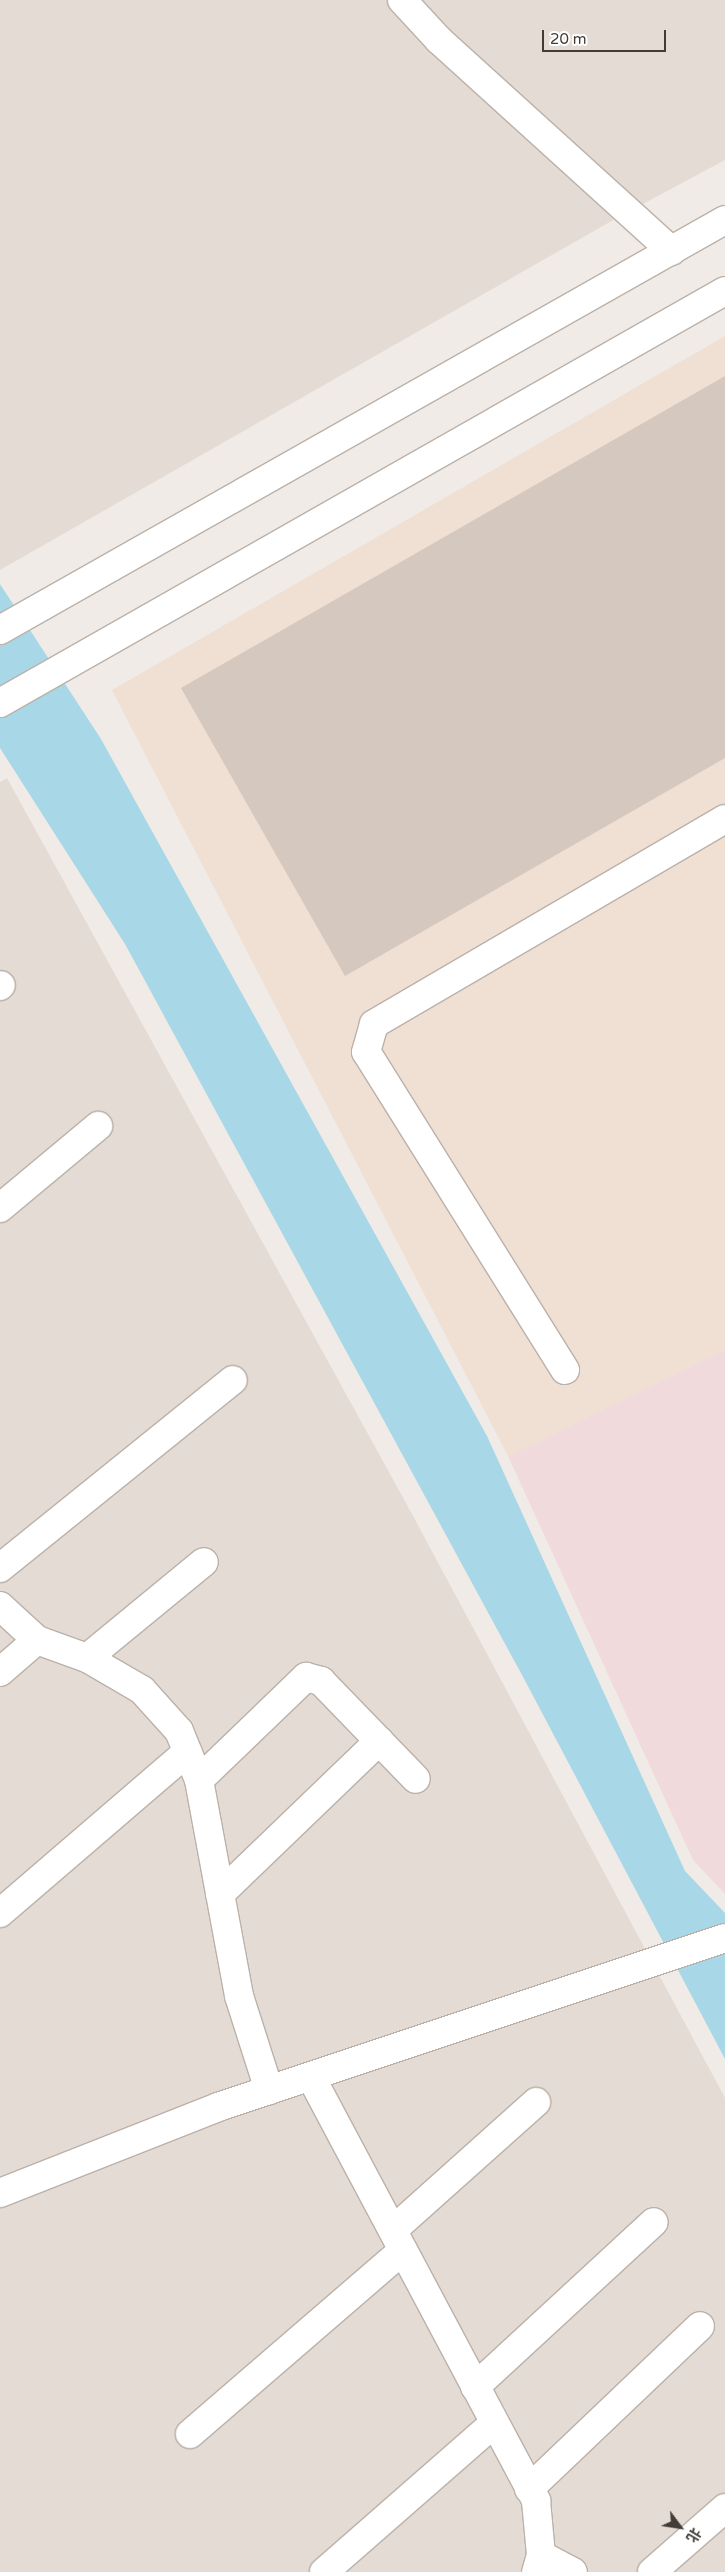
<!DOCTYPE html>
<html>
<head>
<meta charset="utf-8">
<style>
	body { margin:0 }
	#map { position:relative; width:725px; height:2572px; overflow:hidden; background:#f0ebe6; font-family:"Varela Round","Noto Sans SC",sans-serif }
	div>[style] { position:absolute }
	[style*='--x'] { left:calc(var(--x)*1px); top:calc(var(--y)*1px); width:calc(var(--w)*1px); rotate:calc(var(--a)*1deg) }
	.residential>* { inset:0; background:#e4dcd4 }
	.commercial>* { inset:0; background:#f0dfd3 }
	.medical>* { inset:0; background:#f0dadb }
	.water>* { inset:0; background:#a8d8e7 }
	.building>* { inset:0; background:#d4c8bf }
	.roads { filter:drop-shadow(1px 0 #bbb1a9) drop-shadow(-1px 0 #bbb1a9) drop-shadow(0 1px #bbb1a9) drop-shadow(0 -1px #bbb1a9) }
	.minor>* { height:28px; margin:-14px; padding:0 14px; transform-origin:14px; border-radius:14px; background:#fff }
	span { translate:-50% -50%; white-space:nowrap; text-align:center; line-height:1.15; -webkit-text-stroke:4.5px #fff; paint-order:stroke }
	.north { position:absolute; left:655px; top:2502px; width:50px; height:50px; -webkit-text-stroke:4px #fff; paint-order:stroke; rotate:121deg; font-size:14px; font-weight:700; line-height:20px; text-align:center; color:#423b36 }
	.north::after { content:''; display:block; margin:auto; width:18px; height:22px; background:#423b36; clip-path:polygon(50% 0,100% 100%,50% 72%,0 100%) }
	.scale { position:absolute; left:542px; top:30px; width:124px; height:22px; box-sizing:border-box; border:2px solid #423b36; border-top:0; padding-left:6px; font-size:15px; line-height:18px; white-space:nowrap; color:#423b36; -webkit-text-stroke:4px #fff; paint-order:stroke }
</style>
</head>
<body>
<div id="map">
	<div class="residential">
		<i style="clip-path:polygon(0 0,725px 0,725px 160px,615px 219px,0 570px)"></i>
		<i style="clip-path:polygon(7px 778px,412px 1514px,725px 2098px,725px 2572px,0 2572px,0 782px)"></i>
	</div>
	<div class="commercial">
		<i style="clip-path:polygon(725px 336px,725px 1350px,508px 1456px,112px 690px)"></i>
	</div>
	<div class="medical">
		<i style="clip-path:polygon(725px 1350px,725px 1894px,693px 1860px,508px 1456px)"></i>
	</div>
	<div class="water">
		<i style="clip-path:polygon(0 584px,101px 739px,487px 1436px,685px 1871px,725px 1913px,725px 2059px,522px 1675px,125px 944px,0 748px)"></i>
	</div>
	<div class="building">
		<i style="clip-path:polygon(725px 376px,725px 758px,345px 976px,181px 688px)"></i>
	</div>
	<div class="roads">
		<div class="minor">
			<i style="--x:402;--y:0;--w:54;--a:47.2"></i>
			<i style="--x:439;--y:40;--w:314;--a:42.2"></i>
			<i style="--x:0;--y:630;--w:833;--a:-29.49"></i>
			<i style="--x:0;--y:703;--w:834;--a:-29.61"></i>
			<i style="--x:0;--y:986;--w:1;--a:-45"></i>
			<i style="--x:0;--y:1208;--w:128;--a:-39.9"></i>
			<i style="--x:565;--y:1370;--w:375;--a:-122"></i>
			<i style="--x:366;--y:1052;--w:29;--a:-74"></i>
			<i style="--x:374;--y:1024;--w:406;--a:-30.3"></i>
			<i style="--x:0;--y:1568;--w:299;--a:-38.9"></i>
			<i style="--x:0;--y:1606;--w:50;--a:42.6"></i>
			<i style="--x:37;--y:1640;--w:53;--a:19.8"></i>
			<i style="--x:87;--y:1658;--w:64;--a:30.2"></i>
			<i style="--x:142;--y:1690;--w:55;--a:47.9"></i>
			<i style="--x:179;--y:1731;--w:53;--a:67.8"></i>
			<i style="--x:199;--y:1780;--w:220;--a:79.5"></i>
			<i style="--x:239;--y:1996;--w:99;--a:72.3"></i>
			<i style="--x:87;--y:1658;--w:151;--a:-39.4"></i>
			<i style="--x:0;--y:1672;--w:49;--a:-40.9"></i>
			<i style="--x:199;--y:1780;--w:149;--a:-43.9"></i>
			<i style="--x:306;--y:1677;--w:16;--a:15"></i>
			<i style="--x:321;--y:1681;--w:136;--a:45.9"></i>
			<i style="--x:220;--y:1894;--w:221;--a:-43.9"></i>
			<i style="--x:0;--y:1913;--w:247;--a:-40.7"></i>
			<i style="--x:311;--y:2077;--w:480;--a:62"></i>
			<i style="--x:536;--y:2501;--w:54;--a:84.7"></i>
			<i style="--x:541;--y:2555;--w:18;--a:106"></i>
			<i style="--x:0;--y:2193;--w:234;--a:-21.5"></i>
			<i style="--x:218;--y:2107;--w:534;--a:-18.43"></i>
			<i style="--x:393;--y:2230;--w:192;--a:-41.8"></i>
			<i style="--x:475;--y:2387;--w:243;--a:-42.7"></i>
			<i style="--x:190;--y:2434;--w:281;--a:-40.8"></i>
			<i style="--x:529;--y:2489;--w:236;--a:-43.6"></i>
			<i style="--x:541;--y:2555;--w:36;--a:28"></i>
			<i style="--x:324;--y:2572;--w:226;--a:-41.2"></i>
			<i style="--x:652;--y:2572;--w:97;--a:-41.2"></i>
		</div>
	</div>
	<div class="north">北</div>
	<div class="scale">20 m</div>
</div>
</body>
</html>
